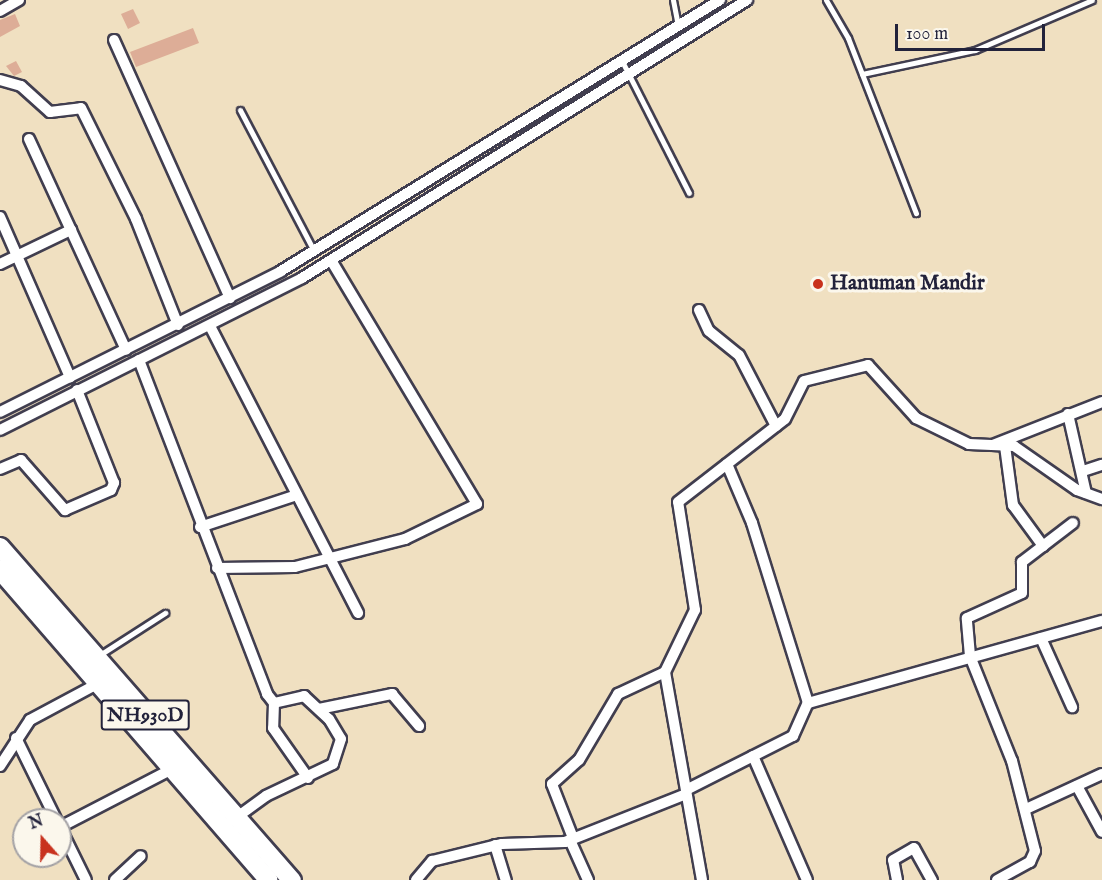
<!DOCTYPE html>
<html>
<head>
<meta charset="utf-8">
<style>
	body { margin:0 }
	#map { position:relative; width:1102px; height:880px; overflow:hidden; background:#f0e0c1; font-family:"IM FELL English",serif }
	div>[style] { position:absolute }
	[style*='--x'] { left:calc(var(--x)*1px); top:calc(var(--y)*1px); width:calc(var(--w)*1px); rotate:calc(var(--a)*1deg) }
	.building>* { inset:0; background:#ddad97 }
	.roads { filter:drop-shadow(2px 0 #413e4f) drop-shadow(-2px 0 #413e4f) drop-shadow(0 2px #413e4f) drop-shadow(0 -2px #413e4f) }
	.service>* { height:5px; margin:-2.5px; padding:0 2.5px; transform-origin:2.5px; border-radius:2.5px; background:#fff }
	.minor>* { height:10px; margin:-5px; padding:0 5px; transform-origin:5px; border-radius:5px; background:#fff }
	.trunk>* { height:18px; margin:-9px; padding:0 9px; transform-origin:9px; border-radius:9px; background:#fff }
	.dots>* { width:16px; height:16px; translate:-50% -50%; box-sizing:border-box; border:3px solid #fbf7ec; border-radius:50% }
	span { translate:-50% -50%; white-space:nowrap; text-align:center; line-height:1.15; -webkit-text-stroke:6px #fbf7ec; paint-order:stroke }
	.shield-label span { padding:2px 4px; background:#fbf7ec; border:2px solid; border-radius:4px; -webkit-text-stroke-width:0 }
	.shield-label { font-size:20px; color:#22223b; font-weight:700 }
	.poi-label { font-size:21px; color:#22223b; font-weight:700 }
	.left { translate:0 -50%; text-align:left }
	.north { position:absolute; left:12px; top:808px; width:60px; height:60px; box-sizing:border-box; background:#fbf7ec; border:2px solid #a4a2a5; border-radius:50%; rotate:340deg; font-size:16px; font-weight:700; line-height:24px; text-align:center; color:#22223b }
	.north::after { content:''; display:block; margin:auto; width:21px; height:27px; background:#c8321e; clip-path:polygon(50% 0,100% 100%,50% 72%,0 100%) }
	.scale { position:absolute; left:895px; top:24px; width:150px; height:27px; box-sizing:border-box; border:3px solid #22223b; border-top:0; padding-left:8px; font-size:18px; line-height:21px; white-space:nowrap; color:#22223b; -webkit-text-stroke:4px #fbf7ec; paint-order:stroke }
</style>
</head>
<body>
<div id="map">
	<div class="building">
		<i style="clip-path:polygon(133px 9px,140px 23px,128px 29px,121px 14px)"></i>
		<i style="clip-path:polygon(15px 14px,20px 26px,0 37px,0 20px)"></i>
		<i style="clip-path:polygon(193px 28px,199px 43px,136px 67px,130px 52px)"></i>
		<i style="clip-path:polygon(16px 61px,22px 72px,14px 76px,6px 66px)"></i>
	</div>
	<div class="roads">
		<div class="service">
			<i style="--x:673;--y:0;--w:26;--a:79"></i>
			<i style="--x:826;--y:0;--w:44;--a:59.9"></i>
			<i style="--x:848;--y:38;--w:188;--a:68.8"></i>
			<i style="--x:622;--y:61;--w:148;--a:63.1"></i>
			<i style="--x:862;--y:74;--w:116;--a:-12"></i>
			<i style="--x:975;--y:50;--w:127;--a:-23.1"></i>
			<i style="--x:240;--y:110;--w:159;--a:62.3"></i>
			<i style="--x:98;--y:656;--w:80;--a:-32.7"></i>
		</div>
		<div class="minor">
			<i style="--x:0;--y:11;--w:22;--a:-30"></i>
			<i style="--x:114;--y:40;--w:283;--a:65.8"></i>
			<i style="--x:0;--y:80;--w:22;--a:16"></i>
			<i style="--x:21;--y:86;--w:39;--a:42"></i>
			<i style="--x:50;--y:112;--w:31;--a:-7"></i>
			<i style="--x:81;--y:108;--w:124;--a:63.6"></i>
			<i style="--x:136;--y:219;--w:114;--a:68.4"></i>
			<i style="--x:29;--y:139;--w:232;--a:65.3"></i>
			<i style="--x:0;--y:217;--w:175;--a:66.4"></i>
			<i style="--x:0;--y:264;--w:79;--a:-25.6"></i>
			<i style="--x:699;--y:310;--w:23;--a:65"></i>
			<i style="--x:709;--y:331;--w:38;--a:39"></i>
			<i style="--x:739;--y:355;--w:80;--a:62.5"></i>
			<i style="--x:210;--y:326;--w:323;--a:62.7"></i>
			<i style="--x:139;--y:360;--w:358;--a:69"></i>
			<i style="--x:267;--y:694;--w:11;--a:52"></i>
			<i style="--x:274;--y:703;--w:31;--a:-13"></i>
			<i style="--x:304;--y:696;--w:34;--a:43"></i>
			<i style="--x:329;--y:719;--w:23;--a:59"></i>
			<i style="--x:341;--y:739;--w:26;--a:108"></i>
			<i style="--x:333;--y:764;--w:74;--a:154.5"></i>
			<i style="--x:266;--y:796;--w:37;--a:144"></i>
			<i style="--x:0;--y:412;--w:314;--a:-26.6"></i>
			<i style="--x:281;--y:271;--w:516;--a:-31.69"></i>
			<i style="--x:1068;--y:414;--w:81;--a:77.2"></i>
			<i style="--x:0;--y:430;--w:338;--a:-26.7"></i>
			<i style="--x:302;--y:278;--w:525;--a:-31.99"></i>
			<i style="--x:993;--y:445;--w:117;--a:-21.5"></i>
			<i style="--x:1005;--y:446;--w:60;--a:82.3"></i>
			<i style="--x:1013;--y:505;--w:51;--a:53.8"></i>
			<i style="--x:727;--y:464;--w:64;--a:67"></i>
			<i style="--x:752;--y:523;--w:189;--a:72.7"></i>
			<i style="--x:0;--y:469;--w:23;--a:-23"></i>
			<i style="--x:21;--y:460;--w:67;--a:48.7"></i>
			<i style="--x:65;--y:510;--w:50;--a:-23.5"></i>
			<i style="--x:111;--y:490;--w:8;--a:-67"></i>
			<i style="--x:114;--y:483;--w:100;--a:-111.7"></i>
			<i style="--x:1083;--y:471;--w:20;--a:-18"></i>
			<i style="--x:200;--y:527;--w:102;--a:-18.3"></i>
			<i style="--x:217;--y:568;--w:78;--a:-0.7"></i>
			<i style="--x:295;--y:567;--w:114;--a:-14.3"></i>
			<i style="--x:405;--y:539;--w:80;--a:-25.9"></i>
			<i style="--x:477;--y:504;--w:284;--a:-120.9"></i>
			<i style="--x:1041;--y:638;--w:76;--a:65.8"></i>
			<i style="--x:274;--y:703;--w:25;--a:92"></i>
			<i style="--x:273;--y:728;--w:61;--a:55"></i>
			<i style="--x:319;--y:709;--w:75;--a:-11.6"></i>
			<i style="--x:392;--y:694;--w:42;--a:49.8"></i>
			<i style="--x:16;--y:738;--w:158;--a:63.8"></i>
			<i style="--x:753;--y:756;--w:135;--a:66.5"></i>
			<i style="--x:0;--y:766;--w:55;--a:-56.9"></i>
			<i style="--x:30;--y:720;--w:78;--a:-28.2"></i>
			<i style="--x:1077;--y:786;--w:52;--a:61.5"></i>
			<i style="--x:686;--y:790;--w:120;--a:-100.1"></i>
			<i style="--x:665;--y:672;--w:69;--a:-64.2"></i>
			<i style="--x:695;--y:610;--w:109;--a:-98.9"></i>
			<i style="--x:678;--y:502;--w:135;--a:-37.8"></i>
			<i style="--x:785;--y:419;--w:42;--a:-63.4"></i>
			<i style="--x:804;--y:381;--w:66;--a:-14"></i>
			<i style="--x:868;--y:365;--w:72;--a:47.8"></i>
			<i style="--x:916;--y:418;--w:59;--a:26.1"></i>
			<i style="--x:969;--y:444;--w:45;--a:2.5"></i>
			<i style="--x:1014;--y:446;--w:77;--a:34.9"></i>
			<i style="--x:1077;--y:490;--w:27;--a:20"></i>
			<i style="--x:1026;--y:809;--w:84;--a:-24.7"></i>
			<i style="--x:64;--y:825;--w:119;--a:-27.4"></i>
			<i style="--x:573;--y:838;--w:58;--a:-111.3"></i>
			<i style="--x:552;--y:784;--w:36;--a:-42"></i>
			<i style="--x:579;--y:760;--w:77;--a:-59.4"></i>
			<i style="--x:618;--y:694;--w:52;--a:-25.1"></i>
			<i style="--x:570;--y:840;--w:44;--a:65.8"></i>
			<i style="--x:495;--y:845;--w:37;--a:73"></i>
			<i style="--x:115;--y:880;--w:35;--a:-43"></i>
			<i style="--x:416;--y:880;--w:25;--a:-50"></i>
			<i style="--x:432;--y:861;--w:72;--a:-13.7"></i>
			<i style="--x:502;--y:844;--w:63;--a:-1.8"></i>
			<i style="--x:565;--y:842;--w:130;--a:-21.6"></i>
			<i style="--x:702;--y:880;--w:91;--a:-100.1"></i>
			<i style="--x:686;--y:790;--w:120;--a:-26.8"></i>
			<i style="--x:793;--y:736;--w:36;--a:-66"></i>
			<i style="--x:808;--y:703;--w:305;--a:-15.6"></i>
			<i style="--x:897;--y:880;--w:20;--a:-101"></i>
			<i style="--x:893;--y:860;--w:24;--a:-30"></i>
			<i style="--x:914;--y:848;--w:37;--a:61"></i>
			<i style="--x:997;--y:880;--w:38;--a:-29"></i>
			<i style="--x:1030;--y:862;--w:12;--a:-66"></i>
			<i style="--x:1035;--y:851;--w:93;--a:-104.3"></i>
			<i style="--x:1012;--y:761;--w:113;--a:-111.8"></i>
			<i style="--x:970;--y:656;--w:38;--a:-95"></i>
			<i style="--x:967;--y:618;--w:60;--a:-24.4"></i>
			<i style="--x:1022;--y:593;--w:31;--a:-90"></i>
			<i style="--x:1022;--y:562;--w:64;--a:-37.4"></i>
		</div>
		<div class="trunk">
			<i style="--x:0;--y:547;--w:443;--a:48.8"></i>
			<i style="--x:0;--y:570;--w:410;--a:49.1"></i>
		</div>
	</div>
	<div class="dots">
		<i style="left:818px;top:284px;background:#c8321e"></i>
	</div>
	<div class="shield-label">
		<span style="left:145px;top:715px">NH930D</span>
	</div>
	<div class="poi-label">
		<span class="left" style="left:830px;top:284px">Hanuman Mandir</span>
	</div>
	<div class="north">N</div>
	<div class="scale">100 m</div>
</div>
</body>
</html>
